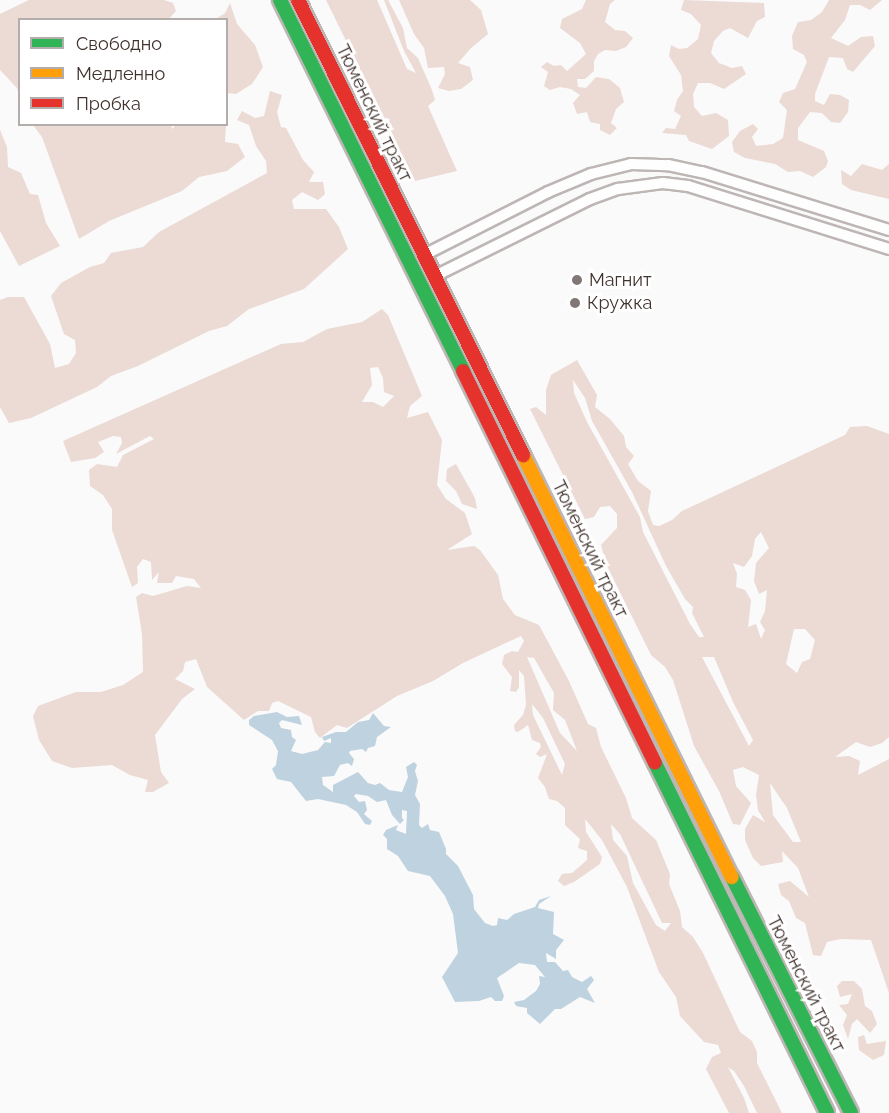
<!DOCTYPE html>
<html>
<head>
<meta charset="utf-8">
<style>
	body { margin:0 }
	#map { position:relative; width:889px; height:1113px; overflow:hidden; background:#fafafa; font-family:Raleway,sans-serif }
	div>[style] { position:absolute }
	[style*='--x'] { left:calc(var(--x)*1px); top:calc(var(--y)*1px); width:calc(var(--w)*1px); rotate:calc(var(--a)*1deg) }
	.forest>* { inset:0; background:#ecdad4 }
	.water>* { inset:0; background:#bfd2e0 }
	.roads { filter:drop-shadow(2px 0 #bdb6b4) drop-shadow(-2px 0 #bdb6b4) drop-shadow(0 2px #bdb6b4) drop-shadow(0 -2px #bdb6b4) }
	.street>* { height:10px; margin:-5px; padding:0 5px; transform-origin:5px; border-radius:5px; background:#fefefe }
	.fast>* { height:14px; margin:-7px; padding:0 7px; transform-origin:7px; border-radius:7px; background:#30b455 }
	.slow>* { height:14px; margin:-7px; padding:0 7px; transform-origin:7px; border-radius:7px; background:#ff9f0a }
	.jam>* { height:14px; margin:-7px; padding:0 7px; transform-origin:7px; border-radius:7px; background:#e5322d }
	.dots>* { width:16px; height:16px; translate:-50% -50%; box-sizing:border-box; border:3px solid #fff; border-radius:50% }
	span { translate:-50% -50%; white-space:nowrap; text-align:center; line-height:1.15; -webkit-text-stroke:6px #fff; paint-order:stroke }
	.street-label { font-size:18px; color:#40322d }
	.poi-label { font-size:18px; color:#40322d }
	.left { translate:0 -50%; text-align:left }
	.legend { position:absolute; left:18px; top:18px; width:210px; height:108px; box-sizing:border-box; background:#fff; border:2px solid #b3adab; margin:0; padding:8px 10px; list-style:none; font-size:18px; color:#40322d }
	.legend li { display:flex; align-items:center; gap:12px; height:30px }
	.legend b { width:30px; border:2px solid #b3adab }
</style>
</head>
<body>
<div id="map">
	<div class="forest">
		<i style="clip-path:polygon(29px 0,164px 0,173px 3px,176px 11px,169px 19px,20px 20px,19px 94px,17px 88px,0 70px,0 14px)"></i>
		<i style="clip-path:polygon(326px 0,377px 0,407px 69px,416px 73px,404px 51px,384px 0,388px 0,403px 28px,407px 48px,418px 58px,432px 90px,435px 100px,428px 106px,457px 171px,415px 181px)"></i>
		<i style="clip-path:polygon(399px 0,470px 0,481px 10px,488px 34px,471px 48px,458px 63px,470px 67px,473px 80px,461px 89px,449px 91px,438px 88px,445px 74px,444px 67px,428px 68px,424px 48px,414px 34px)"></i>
		<i style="clip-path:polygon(586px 0,615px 0,610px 4px,605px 22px,615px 30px,625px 31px,633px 38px,626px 47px,616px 51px,605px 50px,598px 54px,594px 61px,594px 71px,585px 79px,577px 79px,578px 87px,586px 88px,596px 77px,609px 79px,620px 88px,624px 102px,616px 109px,611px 123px,617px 128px,610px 135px,600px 130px,600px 124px,590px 122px,587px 112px,577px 114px,573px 103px,580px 95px,571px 89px,560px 87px,550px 90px,544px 86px,548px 72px,541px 67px,547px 62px,554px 66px,561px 65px,567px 71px,586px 54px,580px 43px,560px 28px,562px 19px,582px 9px)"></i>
		<i style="clip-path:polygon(684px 0,764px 3px,765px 17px,757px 21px,748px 38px,730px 28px,723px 31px,714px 41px,711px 53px,719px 63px,732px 68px,742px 66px,746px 74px,724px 89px,710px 83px,698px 83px,693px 94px,694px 107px,702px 116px,716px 113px,728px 120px,729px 136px,712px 149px,689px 141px,686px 135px,662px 133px,666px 128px,675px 129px,681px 116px,674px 111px,677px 100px,683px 91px,681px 75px,669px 56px,671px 45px,679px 49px,687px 48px,698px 39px,701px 25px,691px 14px,681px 10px)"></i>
		<i style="clip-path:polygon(829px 0,882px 0,870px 10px,860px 5px,850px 5px,845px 20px,831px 38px,848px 46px,861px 37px,873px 36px,875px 46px,853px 72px,847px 69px,843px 58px,829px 57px,815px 94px,815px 101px,824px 105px,830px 94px,840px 95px,849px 100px,848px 112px,840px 123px,831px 122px,822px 113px,810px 112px,798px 128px,798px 140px,824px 151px,828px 161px,826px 167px,813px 177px,800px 171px,788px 172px,775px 164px,745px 158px,734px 152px,732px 142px,740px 131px,753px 124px,758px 129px,752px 137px,756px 146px,773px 144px,783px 138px,787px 110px,779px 102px,783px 93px,795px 89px,807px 62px,804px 55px,793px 49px,792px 36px,798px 22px,811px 20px,822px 12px)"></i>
		<i style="clip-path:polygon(230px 3px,237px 24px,255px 45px,263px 67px,252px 84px,236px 94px,227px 93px,226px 20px,216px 19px,225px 13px)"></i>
		<i style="clip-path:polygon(270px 91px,282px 95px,277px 112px,281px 127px,286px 128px,303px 160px,314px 172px,309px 182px,323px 182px,325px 194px,318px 200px,302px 192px,292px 200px,294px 209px,326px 209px,339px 227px,348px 249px,304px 289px,249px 309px,227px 326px,209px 331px,138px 366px,111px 376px,97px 387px,31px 418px,9px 423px,0 407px,0 300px,8px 297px,24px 297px,50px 344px,55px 368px,69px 364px,76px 353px,75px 340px,64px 334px,51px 296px,61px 283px,90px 267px,104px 263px,111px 253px,143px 247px,159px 232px,267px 173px,266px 161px,256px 146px,249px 125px,237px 120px,242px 111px,255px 118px,264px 116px)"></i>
		<i style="clip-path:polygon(171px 124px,172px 129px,176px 125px,226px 125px,225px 142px,238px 144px,245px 157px,227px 171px,199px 177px,182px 191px,109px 221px,79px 239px,42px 137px,33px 125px)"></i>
		<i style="clip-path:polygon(0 130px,7px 147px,8px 167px,21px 173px,30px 194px,38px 195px,46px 223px,60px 246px,19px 266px,0 231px)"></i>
		<i style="clip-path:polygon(862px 164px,882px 170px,889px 164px,889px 199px,851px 190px,842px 184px,841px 170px,851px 176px)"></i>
		<i style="clip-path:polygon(evenodd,382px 309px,388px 315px,422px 396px,410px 406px,407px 418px,428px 412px,442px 440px,437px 485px,446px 499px,465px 513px,472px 534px,447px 550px,474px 546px,480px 550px,498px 575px,503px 599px,515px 615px,539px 625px,569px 681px,588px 724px,596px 728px,601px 747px,626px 798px,632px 818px,656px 840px,670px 874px,669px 884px,680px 911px,682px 927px,693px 937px,703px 953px,740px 1032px,752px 1041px,757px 1052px,757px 1063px,782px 1113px,757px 1113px,744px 1086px,734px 1071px,728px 1067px,744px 1098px,749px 1113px,729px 1113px,706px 1069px,712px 1057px,721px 1053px,718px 1045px,704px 1042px,680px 1016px,676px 997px,659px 972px,627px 887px,602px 840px,585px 819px,586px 832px,602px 857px,600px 864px,574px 882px,564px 886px,558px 881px,562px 874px,572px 873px,587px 860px,587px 851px,578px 848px,580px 839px,565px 825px,565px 808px,557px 801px,549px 799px,545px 787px,538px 778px,547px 754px,540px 757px,536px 754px,541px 747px,540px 743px,532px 740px,528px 725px,518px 732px,515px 731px,514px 725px,523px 715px,526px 705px,524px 676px,519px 670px,519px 687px,516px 692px,510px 691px,512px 677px,502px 664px,504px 655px,512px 651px,518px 652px,524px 641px,521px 636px,463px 663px,433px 681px,397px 696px,347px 728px,337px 725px,320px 738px,315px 732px,311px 717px,278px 701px,272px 703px,269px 711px,258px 711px,244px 720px,207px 687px,196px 659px,185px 662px,183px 671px,175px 679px,195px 689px,182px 699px,155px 735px,161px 772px,169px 783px,153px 792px,145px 792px,148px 780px,130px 775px,112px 765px,72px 768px,52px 761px,39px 740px,33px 716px,38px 706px,76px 692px,101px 692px,123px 685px,143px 672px,142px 634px,136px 597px,142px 593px,153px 596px,187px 586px,201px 588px,194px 579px,176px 576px,172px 583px,157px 583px,159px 572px,152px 580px,151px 562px,143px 559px,137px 567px,138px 583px,132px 587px,112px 530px,112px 509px,103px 495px,90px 486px,89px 470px,97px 464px,117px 467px,123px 455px,154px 439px,150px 436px,116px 454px,122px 443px,121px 437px,113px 436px,98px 442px,104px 452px,95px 458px,71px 462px,63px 441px,281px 344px,303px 342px,327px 329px,362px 322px,382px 309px,378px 367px,383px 378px,384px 392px,394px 396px,383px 407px,373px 402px,362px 402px,372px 385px,370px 368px,378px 367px,382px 309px,527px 657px,534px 658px,554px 693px,553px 710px,565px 720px,577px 751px,560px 733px,527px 657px,382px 309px,532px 704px,543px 718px,565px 764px,562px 775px,533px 715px,532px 704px,382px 309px,611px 824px,620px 834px,662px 923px,671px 923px,665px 931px,656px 925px,633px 883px,627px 856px,613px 840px,611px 824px)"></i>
		<i style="clip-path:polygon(evenodd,577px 360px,597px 395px,595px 407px,610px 419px,624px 436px,626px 447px,634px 456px,628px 464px,638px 481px,651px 491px,648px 511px,653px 525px,659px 526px,672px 520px,682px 511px,845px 435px,850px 427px,867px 426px,889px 434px,889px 737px,882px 743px,870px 747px,856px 742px,835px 757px,849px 756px,860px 761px,858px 775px,889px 759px,889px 993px,871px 940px,841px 939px,827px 942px,821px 956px,813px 955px,805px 923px,796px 918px,789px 901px,781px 895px,778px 884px,790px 881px,809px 897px,798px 868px,782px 851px,783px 862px,761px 866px,753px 858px,745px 840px,745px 829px,753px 815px,765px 822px,758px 810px,756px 795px,759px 775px,743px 767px,733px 770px,736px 786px,751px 803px,740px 825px,733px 824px,719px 791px,694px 746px,673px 680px,665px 667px,651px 655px,607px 566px,601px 545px,617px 528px,617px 514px,610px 506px,600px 507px,594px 517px,585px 519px,530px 409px,536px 407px,546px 415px,546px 390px,551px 375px,577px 360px,573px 380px,585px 398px,592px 421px,632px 492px,666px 566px,685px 599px,693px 607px,692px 613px,704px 637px,699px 637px,690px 624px,643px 532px,640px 517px,587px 422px,574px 393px,573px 380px,577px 360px,761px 532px,769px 548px,756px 563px,754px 581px,759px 594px,767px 590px,765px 611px,760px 622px,765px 630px,761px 639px,756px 624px,748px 627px,751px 600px,745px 590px,736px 587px,737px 574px,733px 563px,744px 567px,752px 556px,755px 539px,761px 532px,577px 360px,794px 629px,805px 629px,815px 640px,810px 659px,802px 662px,797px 673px,786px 664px,794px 629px,577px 360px,702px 657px,714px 657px,733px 702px,753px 740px,749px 746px,702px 657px,577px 360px,770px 783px,787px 808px,801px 842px,793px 842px,773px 815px,770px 783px)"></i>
		<i style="clip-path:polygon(456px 464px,475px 498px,477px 509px,462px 504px,456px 491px,446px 481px,447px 469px)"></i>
		<i style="clip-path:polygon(842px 981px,854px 981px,862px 989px,865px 1006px,872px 1011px,877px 1024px,870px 1033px,857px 1019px,852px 1024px,848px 1039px,843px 1025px,847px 1015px,839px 1005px,848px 1004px,852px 994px,840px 997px,837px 986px)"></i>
		<i style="clip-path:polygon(864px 1035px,867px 1044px,886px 1041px,884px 1055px,873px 1060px,859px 1050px,858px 1037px)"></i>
	</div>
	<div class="water">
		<i style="clip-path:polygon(277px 712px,287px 717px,299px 716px,302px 725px,282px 720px,279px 723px,281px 728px,291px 730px,292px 737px,296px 740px,291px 751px,302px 754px,318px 750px,325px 742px,331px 743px,331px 738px,324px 741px,322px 737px,336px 732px,346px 732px,358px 722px,369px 720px,373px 713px,384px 726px,391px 727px,377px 737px,375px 746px,368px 748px,366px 752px,362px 749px,350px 751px,349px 753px,354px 759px,352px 766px,348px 763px,340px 765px,334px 776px,322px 777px,323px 785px,333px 792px,333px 785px,358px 772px,368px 783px,375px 785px,380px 783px,389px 790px,402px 792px,408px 777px,406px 767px,414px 762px,417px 765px,415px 771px,418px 781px,415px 795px,420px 804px,419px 825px,422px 828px,428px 824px,430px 830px,439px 832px,446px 849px,446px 854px,458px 866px,473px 895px,474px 909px,485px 923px,493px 926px,497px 925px,498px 918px,507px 920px,514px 914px,535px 907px,539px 900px,551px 896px,539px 904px,538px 908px,554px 912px,553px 934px,564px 940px,556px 950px,556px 959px,546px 953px,547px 962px,555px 962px,563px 971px,568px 970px,572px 977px,582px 982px,591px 976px,594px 980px,587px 989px,595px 1003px,580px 997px,561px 1009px,555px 1009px,540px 1024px,527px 1013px,527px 1008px,516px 1006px,514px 1002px,524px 1000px,536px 991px,540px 984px,539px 976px,545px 977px,535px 965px,519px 963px,497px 978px,504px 996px,502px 1001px,495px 1001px,491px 997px,479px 1001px,455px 1002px,442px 977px,458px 953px,453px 914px,445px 896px,430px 876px,408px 871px,398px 856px,387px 849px,387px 839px,383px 835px,386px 830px,398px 825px,396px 830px,406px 834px,407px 811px,402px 810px,402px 818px,404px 820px,400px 824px,392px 815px,386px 800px,377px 802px,368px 796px,356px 794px,354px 796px,359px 802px,365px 801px,367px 810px,364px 814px,372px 821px,370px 825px,365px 824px,357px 812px,346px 805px,318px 799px,306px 801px,291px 782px,277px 779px,272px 769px,276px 765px,278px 751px,272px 740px,249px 725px,249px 720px,254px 716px)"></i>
	</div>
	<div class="roads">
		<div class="street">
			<i style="--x:424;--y:255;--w:139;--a:-26.9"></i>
			<i style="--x:548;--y:192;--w:47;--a:-22.7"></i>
			<i style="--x:591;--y:174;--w:41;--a:-14"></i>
			<i style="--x:631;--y:164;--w:37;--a:2"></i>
			<i style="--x:668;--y:165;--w:35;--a:12"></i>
			<i style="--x:702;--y:172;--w:196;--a:17.2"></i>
			<i style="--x:435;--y:276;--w:173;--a:-26.4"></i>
			<i style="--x:590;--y:199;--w:30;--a:-20"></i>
			<i style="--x:618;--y:189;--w:45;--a:-7.6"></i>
			<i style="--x:663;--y:183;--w:25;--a:7"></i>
			<i style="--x:688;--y:186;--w:211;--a:17.4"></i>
		</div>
		<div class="fast">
			<i style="--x:280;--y:0;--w:414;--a:63.7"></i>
			<i style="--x:655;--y:763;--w:390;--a:63.8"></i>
			<i style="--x:732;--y:877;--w:264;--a:63.2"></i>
		</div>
		<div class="slow">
			<i style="--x:523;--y:455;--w:471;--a:63.7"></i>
		</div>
		<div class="jam">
			<i style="--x:298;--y:0;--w:508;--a:63.69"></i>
			<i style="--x:463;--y:371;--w:436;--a:63.9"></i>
		</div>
	</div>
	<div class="dots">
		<i style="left:577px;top:280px;background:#817875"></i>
		<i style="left:575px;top:303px;background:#817875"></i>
	</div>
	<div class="street-label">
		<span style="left:374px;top:113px;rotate:64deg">Тюменский тракт</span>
		<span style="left:590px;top:549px;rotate:64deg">Тюменский тракт</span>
		<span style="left:806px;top:984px;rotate:63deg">Тюменский тракт</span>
	</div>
	<div class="poi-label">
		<span class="left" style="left:589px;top:280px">Магнит</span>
		<span class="left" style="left:587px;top:303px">Кружка</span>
	</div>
	<ul class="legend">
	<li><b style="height:8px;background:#30b455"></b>Свободно</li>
	<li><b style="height:8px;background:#ff9f0a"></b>Медленно</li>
	<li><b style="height:8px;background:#e5322d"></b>Пробка</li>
	</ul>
</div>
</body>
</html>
